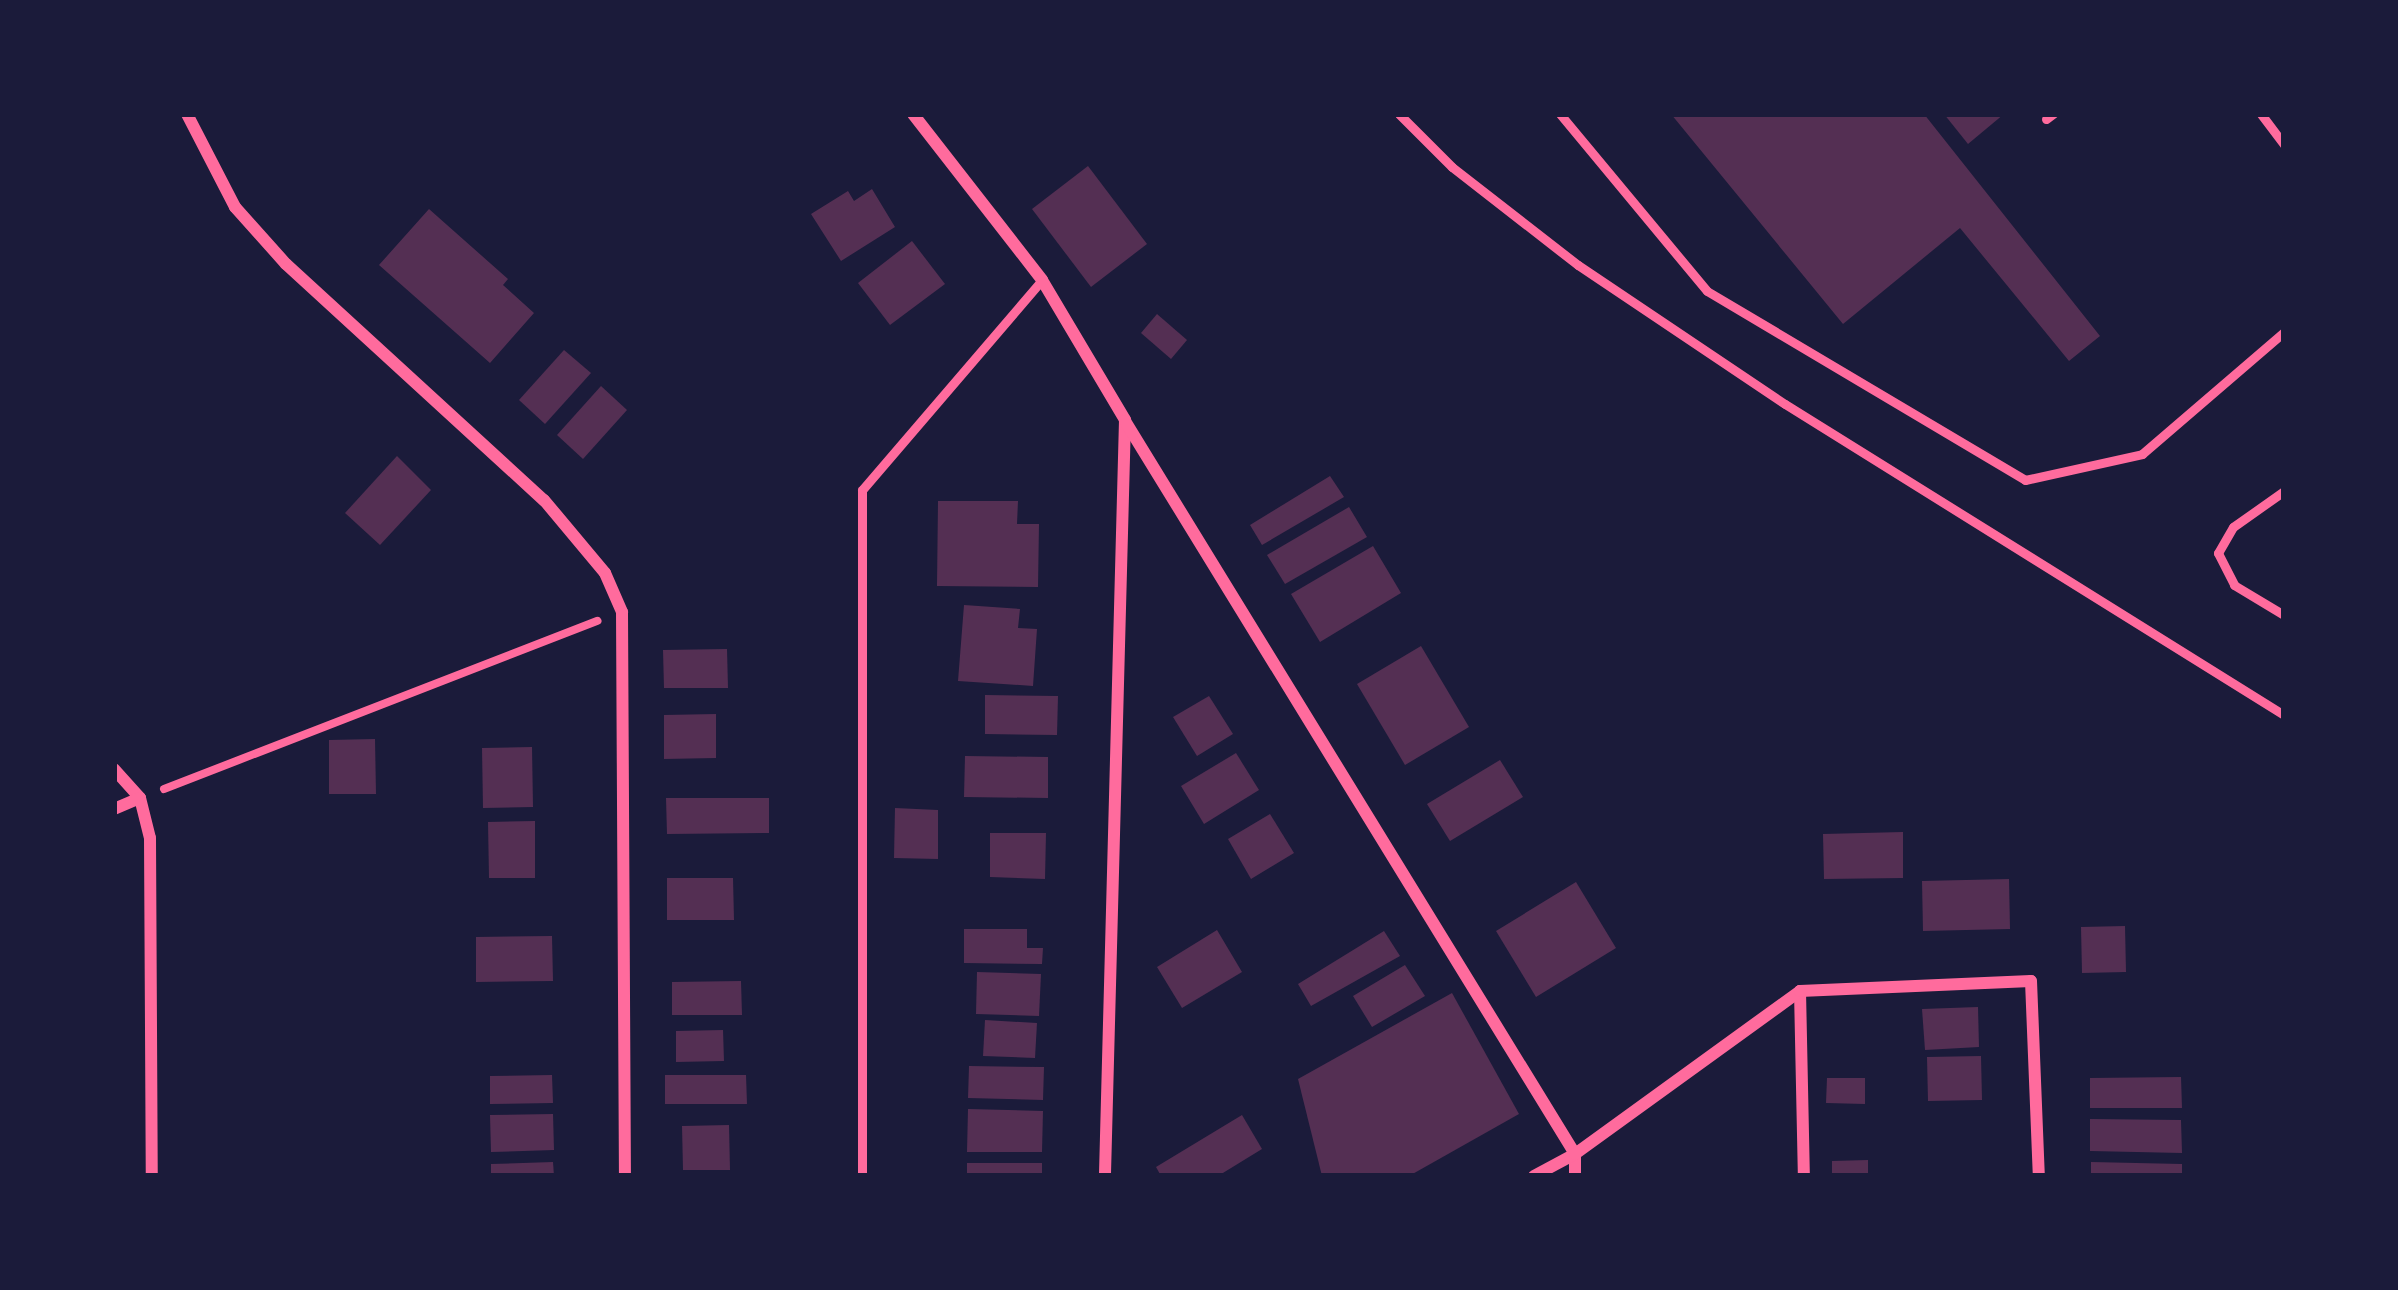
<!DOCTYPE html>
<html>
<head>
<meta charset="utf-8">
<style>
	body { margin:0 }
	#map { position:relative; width:2398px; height:1290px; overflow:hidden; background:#1b1b3a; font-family:"Roboto Condensed",sans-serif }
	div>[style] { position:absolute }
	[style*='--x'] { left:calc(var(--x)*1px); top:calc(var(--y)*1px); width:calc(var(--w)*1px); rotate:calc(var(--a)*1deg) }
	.building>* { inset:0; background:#542f53 }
	.path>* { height:8px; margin:-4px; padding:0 4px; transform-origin:4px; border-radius:4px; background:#ff6b9d }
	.service>* { height:9px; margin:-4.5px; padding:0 4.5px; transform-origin:4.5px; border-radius:4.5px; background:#ff6b9d }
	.minor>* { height:12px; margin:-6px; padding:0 6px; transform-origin:6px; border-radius:6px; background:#ff6b9d }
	span { translate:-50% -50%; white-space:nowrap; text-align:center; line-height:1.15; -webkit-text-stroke:12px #1b1b3a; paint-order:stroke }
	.frame { position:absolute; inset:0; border:117px solid #1b1b3a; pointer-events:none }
</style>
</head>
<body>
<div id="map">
	<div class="building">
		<i style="clip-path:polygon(1671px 114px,1924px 114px,2100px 336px,2069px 361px,1960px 228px,1843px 324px)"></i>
		<i style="clip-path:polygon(1944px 114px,2004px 114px,1968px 144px)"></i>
		<i style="clip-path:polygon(1088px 166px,1147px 244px,1091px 287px,1032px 209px)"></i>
		<i style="clip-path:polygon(872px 189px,895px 227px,841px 261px,811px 214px,848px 191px,854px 201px)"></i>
		<i style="clip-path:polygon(429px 209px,508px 279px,503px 285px,534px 313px,490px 363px,379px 265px)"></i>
		<i style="clip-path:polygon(912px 241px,945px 284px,890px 325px,858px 283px)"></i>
		<i style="clip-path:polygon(1157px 314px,1187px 340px,1171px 359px,1141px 333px)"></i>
		<i style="clip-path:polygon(564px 350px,591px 373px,545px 424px,519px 400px)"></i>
		<i style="clip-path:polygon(601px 386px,627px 410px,583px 459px,557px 435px)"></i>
		<i style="clip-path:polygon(397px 456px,431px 490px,380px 545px,345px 513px)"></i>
		<i style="clip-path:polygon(1330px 476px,1344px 497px,1262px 545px,1250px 525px)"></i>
		<i style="clip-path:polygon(938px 501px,1018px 501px,1017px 524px,1039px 524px,1038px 587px,937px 586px)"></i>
		<i style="clip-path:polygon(1349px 507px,1367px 537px,1285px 584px,1267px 555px)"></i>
		<i style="clip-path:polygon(1373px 546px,1401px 593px,1320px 642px,1291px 594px)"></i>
		<i style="clip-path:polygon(964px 605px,1020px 609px,1018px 628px,1037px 629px,1033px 686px,958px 681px)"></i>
		<i style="clip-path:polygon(1421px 646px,1469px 727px,1405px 765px,1357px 684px)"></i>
		<i style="clip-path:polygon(727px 649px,728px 688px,664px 688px,663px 650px)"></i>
		<i style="clip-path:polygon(985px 695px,1058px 696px,1057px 735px,985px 734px)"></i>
		<i style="clip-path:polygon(1209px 696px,1233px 734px,1197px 756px,1173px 717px)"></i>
		<i style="clip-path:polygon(716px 714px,716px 758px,664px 759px,664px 715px)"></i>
		<i style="clip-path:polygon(375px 739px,376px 794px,329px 794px,329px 740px)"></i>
		<i style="clip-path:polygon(532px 747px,533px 807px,483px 808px,482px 748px)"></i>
		<i style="clip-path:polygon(1236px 753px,1259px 790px,1204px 824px,1181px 786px)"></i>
		<i style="clip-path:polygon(965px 756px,1048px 757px,1048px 798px,964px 797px)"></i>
		<i style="clip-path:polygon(1500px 760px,1523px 797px,1450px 841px,1427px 804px)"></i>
		<i style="clip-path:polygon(666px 798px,769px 798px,769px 833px,667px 834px)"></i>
		<i style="clip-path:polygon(895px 808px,938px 810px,938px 859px,894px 858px)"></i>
		<i style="clip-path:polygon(1270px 814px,1294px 853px,1251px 879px,1228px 839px)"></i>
		<i style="clip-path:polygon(535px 821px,535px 878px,489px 878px,488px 822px)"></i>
		<i style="clip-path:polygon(1903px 832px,1903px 878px,1824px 879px,1823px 834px)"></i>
		<i style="clip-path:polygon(990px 833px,1046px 833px,1045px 879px,990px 877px)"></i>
		<i style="clip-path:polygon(667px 878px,733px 878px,734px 920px,667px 920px)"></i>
		<i style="clip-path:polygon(2009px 879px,2010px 929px,1923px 931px,1922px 881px)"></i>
		<i style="clip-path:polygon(1576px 882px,1616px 948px,1536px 997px,1496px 931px)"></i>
		<i style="clip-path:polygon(2125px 926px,2126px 972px,2082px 973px,2081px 927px)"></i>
		<i style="clip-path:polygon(964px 929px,1027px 929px,1027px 948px,1043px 948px,1042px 964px,964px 963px)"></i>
		<i style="clip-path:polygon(1217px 930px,1242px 972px,1182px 1008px,1157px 967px)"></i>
		<i style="clip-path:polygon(1384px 931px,1400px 956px,1311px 1006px,1298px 984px)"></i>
		<i style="clip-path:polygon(552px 936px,553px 981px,476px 982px,476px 937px)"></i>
		<i style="clip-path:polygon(1405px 965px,1425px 996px,1372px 1027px,1353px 996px)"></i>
		<i style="clip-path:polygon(977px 972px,1041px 974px,1039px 1016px,976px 1014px)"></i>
		<i style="clip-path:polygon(741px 981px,742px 1015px,672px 1015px,672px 982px)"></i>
		<i style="clip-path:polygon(1452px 993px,1519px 1114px,1409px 1176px,1322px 1176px,1298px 1079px)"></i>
		<i style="clip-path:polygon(1978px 1007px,1979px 1047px,1925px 1050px,1922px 1009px)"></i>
		<i style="clip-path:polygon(985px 1020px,1037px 1023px,1035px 1058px,983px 1056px)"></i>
		<i style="clip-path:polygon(723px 1030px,724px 1061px,676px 1062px,676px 1031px)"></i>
		<i style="clip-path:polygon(1981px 1056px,1982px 1100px,1928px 1101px,1927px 1057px)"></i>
		<i style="clip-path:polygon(969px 1066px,1044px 1067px,1043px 1100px,968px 1098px)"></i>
		<i style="clip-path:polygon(552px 1075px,553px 1103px,490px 1104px,490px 1076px)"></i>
		<i style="clip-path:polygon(665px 1075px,746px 1075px,747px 1104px,665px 1104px)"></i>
		<i style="clip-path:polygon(2181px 1077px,2182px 1108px,2090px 1108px,2090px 1078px)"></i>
		<i style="clip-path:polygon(1827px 1078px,1865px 1078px,1865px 1104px,1826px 1103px)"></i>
		<i style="clip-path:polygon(968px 1109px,1043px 1111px,1042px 1152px,967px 1152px)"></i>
		<i style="clip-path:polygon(553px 1114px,554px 1150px,491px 1152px,490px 1115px)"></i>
		<i style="clip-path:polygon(1242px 1115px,1262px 1149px,1218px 1176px,1161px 1176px,1156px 1167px)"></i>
		<i style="clip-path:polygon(2090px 1119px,2181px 1120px,2182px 1153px,2090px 1151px)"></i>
		<i style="clip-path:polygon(729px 1125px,730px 1170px,683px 1170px,682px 1126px)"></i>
		<i style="clip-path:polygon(1868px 1160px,1868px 1176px,1832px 1176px,1832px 1161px)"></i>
		<i style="clip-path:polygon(553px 1162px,554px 1176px,491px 1176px,491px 1164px)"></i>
		<i style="clip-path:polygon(2091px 1162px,2182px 1164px,2182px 1176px,2091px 1176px)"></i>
		<i style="clip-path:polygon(967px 1163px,1042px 1163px,1042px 1176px,967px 1176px)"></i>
	</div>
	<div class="path">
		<i style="--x:164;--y:789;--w:465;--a:-21.2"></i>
	</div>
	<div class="service">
		<i style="--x:1399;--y:114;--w:75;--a:45"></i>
		<i style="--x:1452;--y:167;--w:160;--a:37.9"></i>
		<i style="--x:1578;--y:265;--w:249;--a:33.9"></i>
		<i style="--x:1785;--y:404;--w:588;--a:31.93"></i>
		<i style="--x:1560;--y:114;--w:230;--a:50.3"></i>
		<i style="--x:1707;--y:291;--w:370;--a:30.7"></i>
		<i style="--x:2025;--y:480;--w:120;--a:-12.5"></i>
		<i style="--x:2142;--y:454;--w:187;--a:-40.7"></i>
		<i style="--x:2261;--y:114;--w:38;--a:53"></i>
		<i style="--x:2046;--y:119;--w:9;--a:-36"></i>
		<i style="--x:2284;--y:491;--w:62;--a:144.8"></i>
		<i style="--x:2233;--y:527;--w:30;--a:120"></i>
		<i style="--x:2218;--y:553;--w:36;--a:63"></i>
		<i style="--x:2234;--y:585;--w:58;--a:31"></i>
		<i style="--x:862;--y:1176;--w:686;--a:-90"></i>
		<i style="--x:862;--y:490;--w:277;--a:-49.4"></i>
	</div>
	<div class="minor">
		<i style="--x:187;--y:114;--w:105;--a:62.7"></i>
		<i style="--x:235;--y:207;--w:76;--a:48.2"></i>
		<i style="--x:286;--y:264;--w:350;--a:42.5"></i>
		<i style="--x:544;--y:500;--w:95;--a:50.1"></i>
		<i style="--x:605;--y:573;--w:43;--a:66.4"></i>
		<i style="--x:622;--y:612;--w:564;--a:89.7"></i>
		<i style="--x:913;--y:114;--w:210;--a:52.1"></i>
		<i style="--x:1042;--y:280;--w:163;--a:59.3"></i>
		<i style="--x:1125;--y:420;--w:756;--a:91.52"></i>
		<i style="--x:1125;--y:421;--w:860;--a:58.45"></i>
		<i style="--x:1575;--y:1154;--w:22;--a:90"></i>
		<i style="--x:114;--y:769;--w:39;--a:48"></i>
		<i style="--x:140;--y:798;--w:41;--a:76"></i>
		<i style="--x:150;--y:838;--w:338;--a:89.7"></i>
		<i style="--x:114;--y:809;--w:28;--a:-23"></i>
		<i style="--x:1800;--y:991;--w:185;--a:88.8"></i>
		<i style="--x:1534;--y:1176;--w:47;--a:-28.2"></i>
		<i style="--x:1575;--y:1154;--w:278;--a:-35.9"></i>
		<i style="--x:1800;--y:991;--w:231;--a:-2.5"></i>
		<i style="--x:2031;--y:981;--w:195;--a:87.7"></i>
	</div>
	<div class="frame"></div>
</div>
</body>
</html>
